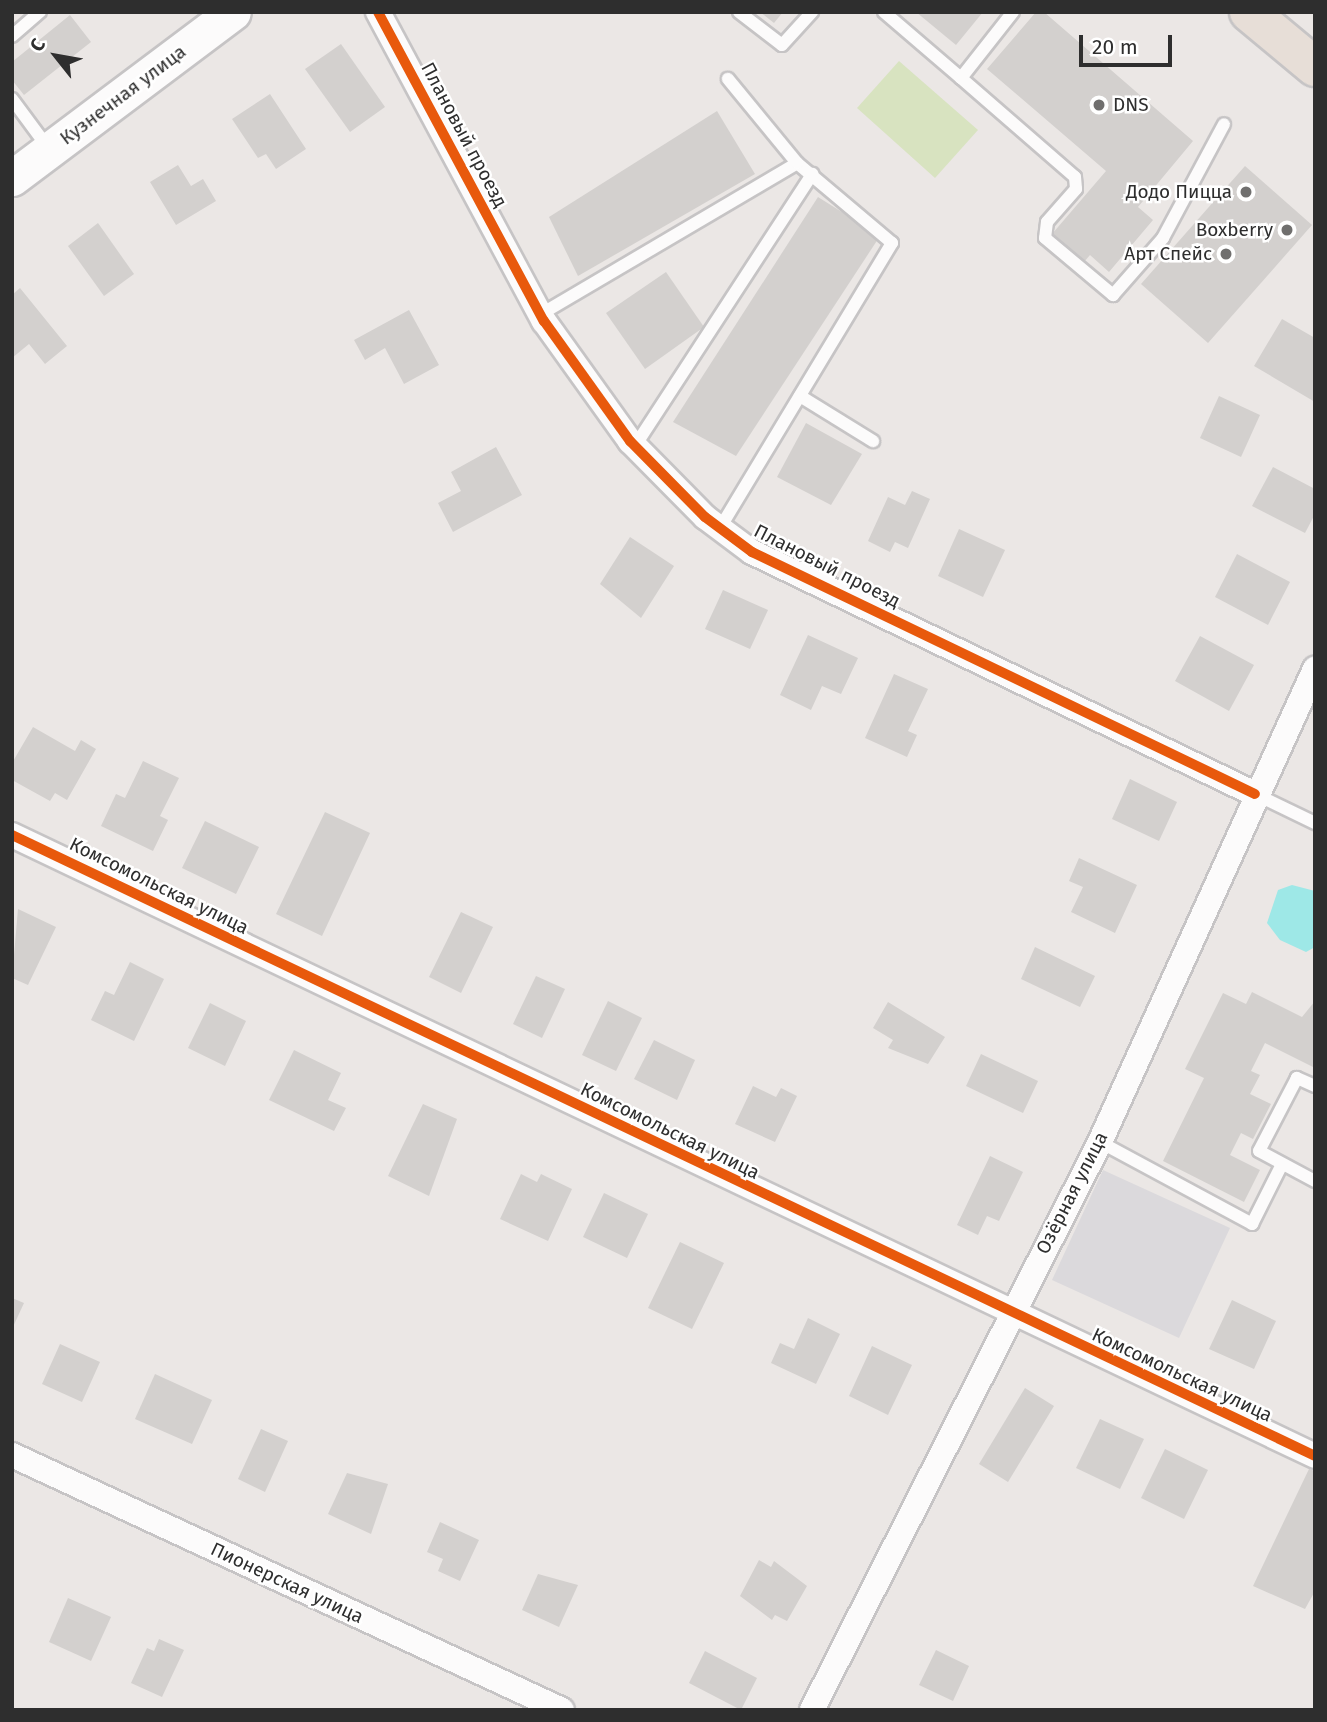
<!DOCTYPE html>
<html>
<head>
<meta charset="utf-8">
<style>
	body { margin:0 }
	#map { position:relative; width:1327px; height:1722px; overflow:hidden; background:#ebe7e5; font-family:"Fira Sans",sans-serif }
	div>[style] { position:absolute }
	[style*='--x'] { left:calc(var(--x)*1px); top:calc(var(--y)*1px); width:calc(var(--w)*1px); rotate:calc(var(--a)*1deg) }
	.industrial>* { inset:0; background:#dbd9dc }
	.green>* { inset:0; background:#d8e3c0 }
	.water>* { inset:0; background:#9ee8e7 }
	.building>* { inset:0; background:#d3d0ce }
	.roads { filter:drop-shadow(2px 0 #c6c4c5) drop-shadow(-2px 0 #c6c4c5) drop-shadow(0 2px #c6c4c5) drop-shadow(0 -2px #c6c4c5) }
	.lane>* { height:12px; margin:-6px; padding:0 6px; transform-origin:6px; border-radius:6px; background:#fcfbfb }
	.street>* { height:24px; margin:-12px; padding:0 12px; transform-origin:12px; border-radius:12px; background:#fcfbfb }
	.secondary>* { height:35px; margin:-17.5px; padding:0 17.5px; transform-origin:17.5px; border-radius:17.5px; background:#fcfbfb }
	.primary>* { height:38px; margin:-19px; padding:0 19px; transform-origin:19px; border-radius:19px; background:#e7ded7 }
	.cycleway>* { height:10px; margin:-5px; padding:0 5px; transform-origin:5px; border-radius:5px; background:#e8590c }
	.dots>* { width:19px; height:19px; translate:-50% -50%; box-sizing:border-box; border:4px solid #fff; border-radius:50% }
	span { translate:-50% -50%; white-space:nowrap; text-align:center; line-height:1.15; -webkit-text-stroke:5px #fff; paint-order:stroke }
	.street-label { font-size:19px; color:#2e2e2e }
	.poi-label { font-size:19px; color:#2e2e2e }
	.left { translate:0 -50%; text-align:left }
	.right { translate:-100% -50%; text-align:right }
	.frame { position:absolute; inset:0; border:14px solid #2e2e2e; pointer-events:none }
	.north { position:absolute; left:21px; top:21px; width:70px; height:70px; -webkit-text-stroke:5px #fff; paint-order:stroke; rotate:301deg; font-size:19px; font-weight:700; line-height:28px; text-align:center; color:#2e2e2e }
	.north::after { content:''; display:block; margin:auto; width:24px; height:32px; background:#2e2e2e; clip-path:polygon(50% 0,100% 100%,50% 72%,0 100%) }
	.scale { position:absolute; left:1079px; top:35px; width:93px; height:32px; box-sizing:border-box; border:4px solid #2e2e2e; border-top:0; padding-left:9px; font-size:21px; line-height:24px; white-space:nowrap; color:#2e2e2e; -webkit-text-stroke:5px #fff; paint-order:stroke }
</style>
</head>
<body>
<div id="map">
	<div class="industrial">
		<i style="clip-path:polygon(1103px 1170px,1230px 1228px,1179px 1338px,1052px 1280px)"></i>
	</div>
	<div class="green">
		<i style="clip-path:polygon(899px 61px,978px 130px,935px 178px,857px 108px)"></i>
	</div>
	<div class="water">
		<i style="clip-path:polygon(1292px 885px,1315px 891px,1315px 947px,1306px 952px,1280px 940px,1267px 923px,1278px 890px)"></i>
	</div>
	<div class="building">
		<i style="clip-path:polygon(760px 12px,783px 12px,774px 23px)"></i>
		<i style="clip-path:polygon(916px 12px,983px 12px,956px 45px)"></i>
		<i style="clip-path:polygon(1036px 12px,1044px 12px,1193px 141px,1138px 207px,1153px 220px,1109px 272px,1090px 255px,1084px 262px,1052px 234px,1106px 171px,987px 69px)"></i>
		<i style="clip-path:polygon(70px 15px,91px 42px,24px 95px,12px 80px,12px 62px)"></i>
		<i style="clip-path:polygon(341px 44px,385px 107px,350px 132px,305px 69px)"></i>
		<i style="clip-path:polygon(270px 94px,306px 149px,276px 169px,266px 154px,258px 158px,232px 119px)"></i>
		<i style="clip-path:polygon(717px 111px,755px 174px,578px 276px,549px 217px)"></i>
		<i style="clip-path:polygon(178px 165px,191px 186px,203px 179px,216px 201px,176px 225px,150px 182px)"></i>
		<i style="clip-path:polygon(1245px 166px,1312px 225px,1208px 343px,1141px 284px)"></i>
		<i style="clip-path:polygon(818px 197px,880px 236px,736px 456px,673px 422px)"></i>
		<i style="clip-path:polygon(98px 223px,134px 274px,104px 296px,68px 246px)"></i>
		<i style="clip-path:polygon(666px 272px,704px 327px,645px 369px,606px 313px)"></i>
		<i style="clip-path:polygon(20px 288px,67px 346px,45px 364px,29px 344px,12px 358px,12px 295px)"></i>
		<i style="clip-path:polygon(409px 310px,439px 365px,404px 384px,385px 348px,365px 360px,354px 340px)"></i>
		<i style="clip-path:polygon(1282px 319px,1315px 338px,1315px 402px,1254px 366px)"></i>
		<i style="clip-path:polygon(1219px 396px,1260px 415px,1241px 457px,1200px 438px)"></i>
		<i style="clip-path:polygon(806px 423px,862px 454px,831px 505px,777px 477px)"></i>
		<i style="clip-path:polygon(496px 447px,522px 495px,453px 532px,438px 503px,461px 491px,451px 472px)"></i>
		<i style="clip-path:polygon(1273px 467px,1315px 489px,1315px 514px,1305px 533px,1252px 506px)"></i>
		<i style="clip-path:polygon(912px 491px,930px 499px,908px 548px,895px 542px,890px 552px,868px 541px,888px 497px,905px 505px)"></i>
		<i style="clip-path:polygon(959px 529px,1005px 550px,983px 597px,938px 576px)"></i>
		<i style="clip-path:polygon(630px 537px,674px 566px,641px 618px,600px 584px)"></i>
		<i style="clip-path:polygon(1237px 554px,1290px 582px,1268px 625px,1215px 597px)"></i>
		<i style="clip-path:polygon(723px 590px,768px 610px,750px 649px,705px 629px)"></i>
		<i style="clip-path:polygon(808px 635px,858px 658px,841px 694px,822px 686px,811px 710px,780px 695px)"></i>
		<i style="clip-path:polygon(1200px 636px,1254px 665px,1229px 711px,1175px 681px)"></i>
		<i style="clip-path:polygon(894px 674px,928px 689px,908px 731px,917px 735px,907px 757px,865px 738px)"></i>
		<i style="clip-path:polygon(33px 727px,75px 751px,81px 740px,96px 749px,67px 800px,55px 793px,50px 801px,12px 780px,12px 763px)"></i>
		<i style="clip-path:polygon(143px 761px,179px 778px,160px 816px,168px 820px,153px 851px,101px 826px,116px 794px,125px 798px)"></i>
		<i style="clip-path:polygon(1130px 779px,1177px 802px,1159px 841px,1112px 819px)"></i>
		<i style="clip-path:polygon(325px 812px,370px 833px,322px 936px,276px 914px)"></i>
		<i style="clip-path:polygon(205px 821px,259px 847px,236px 894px,182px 868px)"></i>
		<i style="clip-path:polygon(1079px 858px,1137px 885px,1115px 933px,1071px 912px,1083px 887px,1069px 881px)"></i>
		<i style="clip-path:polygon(18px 909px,56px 927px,28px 985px,12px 978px)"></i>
		<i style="clip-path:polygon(461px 912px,493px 927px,461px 993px,429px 977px)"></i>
		<i style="clip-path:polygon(1035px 947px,1095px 976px,1080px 1007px,1021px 979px)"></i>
		<i style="clip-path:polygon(130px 962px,164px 979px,134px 1041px,91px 1020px,105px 991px,114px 995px)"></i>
		<i style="clip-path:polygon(536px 976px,565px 989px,542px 1038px,513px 1024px)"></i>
		<i style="clip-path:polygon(1252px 992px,1302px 1017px,1315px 1001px,1315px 1068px,1265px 1043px,1251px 1071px,1260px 1075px,1250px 1094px,1271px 1104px,1253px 1139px,1241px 1133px,1230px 1155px,1260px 1170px,1244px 1202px,1163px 1161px,1204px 1078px,1185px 1069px,1223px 993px,1246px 1004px)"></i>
		<i style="clip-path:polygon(608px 1001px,642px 1018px,616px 1071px,582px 1055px)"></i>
		<i style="clip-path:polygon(888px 1002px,945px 1037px,928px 1064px,888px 1048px,893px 1040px,873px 1028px)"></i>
		<i style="clip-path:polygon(210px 1003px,246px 1021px,225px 1066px,188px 1048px)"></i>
		<i style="clip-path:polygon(654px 1040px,695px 1060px,677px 1100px,634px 1079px)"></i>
		<i style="clip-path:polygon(294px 1050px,341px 1073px,328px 1100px,346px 1108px,334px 1131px,269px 1100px)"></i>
		<i style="clip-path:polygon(981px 1054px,1038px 1081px,1023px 1113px,966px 1086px)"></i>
		<i style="clip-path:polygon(753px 1086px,776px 1097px,781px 1088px,797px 1096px,775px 1142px,735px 1124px)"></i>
		<i style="clip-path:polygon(423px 1104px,457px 1119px,429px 1196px,388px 1176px)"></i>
		<i style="clip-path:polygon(990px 1156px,1023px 1172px,999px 1221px,987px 1216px,978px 1235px,957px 1225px)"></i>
		<i style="clip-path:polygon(521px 1174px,537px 1182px,541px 1174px,572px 1189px,548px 1241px,500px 1219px)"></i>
		<i style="clip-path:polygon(604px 1193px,648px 1214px,627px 1258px,583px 1237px)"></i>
		<i style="clip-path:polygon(680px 1242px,724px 1263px,692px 1329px,648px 1308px)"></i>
		<i style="clip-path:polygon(12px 1298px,24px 1303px,12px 1329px)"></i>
		<i style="clip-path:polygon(1232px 1300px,1276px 1321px,1254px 1369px,1209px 1349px)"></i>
		<i style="clip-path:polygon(808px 1318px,840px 1334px,816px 1384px,771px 1363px,780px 1343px,794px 1349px)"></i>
		<i style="clip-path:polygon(60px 1344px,100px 1362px,82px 1402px,42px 1384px)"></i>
		<i style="clip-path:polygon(872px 1346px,912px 1365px,888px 1415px,849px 1396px)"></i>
		<i style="clip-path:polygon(155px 1374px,212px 1400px,192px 1444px,135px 1419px)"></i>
		<i style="clip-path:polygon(1025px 1388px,1054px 1406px,1008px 1482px,979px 1464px)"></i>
		<i style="clip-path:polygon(1100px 1419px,1144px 1439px,1120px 1489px,1076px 1468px)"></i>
		<i style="clip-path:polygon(261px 1429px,288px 1441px,265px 1492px,238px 1479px)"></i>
		<i style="clip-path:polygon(1165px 1449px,1208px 1470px,1184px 1519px,1141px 1498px)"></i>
		<i style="clip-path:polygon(1309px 1469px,1315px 1471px,1315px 1591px,1305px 1609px,1253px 1586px)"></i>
		<i style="clip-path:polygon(347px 1473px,388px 1484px,371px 1534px,328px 1514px)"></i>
		<i style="clip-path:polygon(440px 1522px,479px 1540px,460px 1581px,438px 1571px,443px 1559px,427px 1552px)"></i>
		<i style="clip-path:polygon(759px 1560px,771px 1567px,774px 1561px,807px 1586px,787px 1621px,775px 1615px,772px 1620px,740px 1596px)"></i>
		<i style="clip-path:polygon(538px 1574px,578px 1585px,559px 1627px,522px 1610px)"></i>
		<i style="clip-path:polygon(68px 1598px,111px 1617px,91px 1661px,49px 1642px)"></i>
		<i style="clip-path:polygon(159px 1639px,184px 1650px,162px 1697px,131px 1683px,147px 1648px,154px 1651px)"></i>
		<i style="clip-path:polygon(936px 1650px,969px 1666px,953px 1701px,919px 1685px)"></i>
		<i style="clip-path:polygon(705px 1651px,757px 1678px,741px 1710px,689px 1683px)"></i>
	</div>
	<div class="roads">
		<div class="lane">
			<i style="--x:739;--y:12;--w:54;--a:37.5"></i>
			<i style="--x:782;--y:45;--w:45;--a:-47.7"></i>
			<i style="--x:884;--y:12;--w:101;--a:40.6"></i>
			<i style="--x:961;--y:78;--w:84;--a:-51.8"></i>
			<i style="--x:12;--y:36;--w:37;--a:-41"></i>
			<i style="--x:961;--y:78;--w:151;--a:41"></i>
			<i style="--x:1075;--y:177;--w:12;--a:85"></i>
			<i style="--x:1076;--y:189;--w:44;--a:131.3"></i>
			<i style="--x:1047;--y:222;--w:16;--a:97"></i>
			<i style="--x:1045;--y:238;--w:89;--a:40"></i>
			<i style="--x:1113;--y:295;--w:76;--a:-48.7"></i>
			<i style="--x:1163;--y:238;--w:129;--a:-61.8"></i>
			<i style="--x:12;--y:99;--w:62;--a:53.5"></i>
			<i style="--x:541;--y:314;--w:297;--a:-30.5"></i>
			<i style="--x:800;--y:396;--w:86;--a:31.7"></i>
			<i style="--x:635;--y:446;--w:325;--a:-56.9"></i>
			<i style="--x:720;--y:528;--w:333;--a:-58.9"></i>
			<i style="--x:892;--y:243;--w:124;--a:-139.9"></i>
			<i style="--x:797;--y:163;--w:109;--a:-129.4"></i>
			<i style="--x:1255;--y:794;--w:67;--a:25.8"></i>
			<i style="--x:1315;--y:1086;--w:20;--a:-156"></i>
			<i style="--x:1297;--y:1078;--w:82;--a:117.5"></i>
			<i style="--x:1259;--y:1151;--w:64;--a:28.2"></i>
			<i style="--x:1100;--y:1142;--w:173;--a:28.3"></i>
			<i style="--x:1252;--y:1224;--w:67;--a:-63.4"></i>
		</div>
		<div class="street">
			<i style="--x:378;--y:12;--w:351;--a:61.8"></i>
			<i style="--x:544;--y:321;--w:148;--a:54.4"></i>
			<i style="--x:630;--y:441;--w:107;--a:45.4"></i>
			<i style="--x:705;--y:517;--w:59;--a:36.7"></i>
			<i style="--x:752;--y:552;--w:558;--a:25.69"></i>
			<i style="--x:12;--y:835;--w:1443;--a:25.48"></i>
			<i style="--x:12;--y:1455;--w:606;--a:24.87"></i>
			<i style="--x:812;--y:1710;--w:637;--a:-63.11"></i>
			<i style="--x:1100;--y:1142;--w:520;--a:-65.56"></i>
		</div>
		<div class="secondary">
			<i style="--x:12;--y:178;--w:276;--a:-36.9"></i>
		</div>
		<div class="primary">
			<i style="--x:1249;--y:12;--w:86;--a:39.8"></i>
		</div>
	</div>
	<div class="cycleway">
		<i style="--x:378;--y:12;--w:351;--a:61.8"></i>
		<i style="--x:544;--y:321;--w:148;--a:54.4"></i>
		<i style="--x:630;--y:441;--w:107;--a:45.4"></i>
		<i style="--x:705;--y:517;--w:59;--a:36.7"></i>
		<i style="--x:752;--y:552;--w:558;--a:25.69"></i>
		<i style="--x:12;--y:835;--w:1443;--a:25.48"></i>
	</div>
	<div class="dots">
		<i style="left:1099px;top:105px;background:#706f6e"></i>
		<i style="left:1246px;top:192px;background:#706f6e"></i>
		<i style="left:1287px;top:230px;background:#706f6e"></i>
		<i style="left:1226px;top:254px;background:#706f6e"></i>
	</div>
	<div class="street-label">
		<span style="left:123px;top:95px;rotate:-37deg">Кузнечная улица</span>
		<span style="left:464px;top:135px;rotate:62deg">Плановый проезд</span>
		<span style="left:827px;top:566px;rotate:27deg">Плановый проезд</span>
		<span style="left:159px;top:886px;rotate:26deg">Комсомольская улица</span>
		<span style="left:670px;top:1131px;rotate:26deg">Комсомольская улица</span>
		<span style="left:1072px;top:1193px;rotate:-63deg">Озёрная улица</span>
		<span style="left:1182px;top:1375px;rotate:25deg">Комсомольская улица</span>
		<span style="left:287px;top:1583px;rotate:25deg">Пионерская улица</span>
	</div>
	<div class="poi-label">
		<span class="left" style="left:1113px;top:105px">DNS</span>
		<span class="right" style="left:1232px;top:192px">Додо Пицца</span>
		<span class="right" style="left:1273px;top:230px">Boxberry</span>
		<span class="right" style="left:1212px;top:254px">Арт Спейс</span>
	</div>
	<div class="frame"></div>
	<div class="north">С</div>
	<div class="scale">20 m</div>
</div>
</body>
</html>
